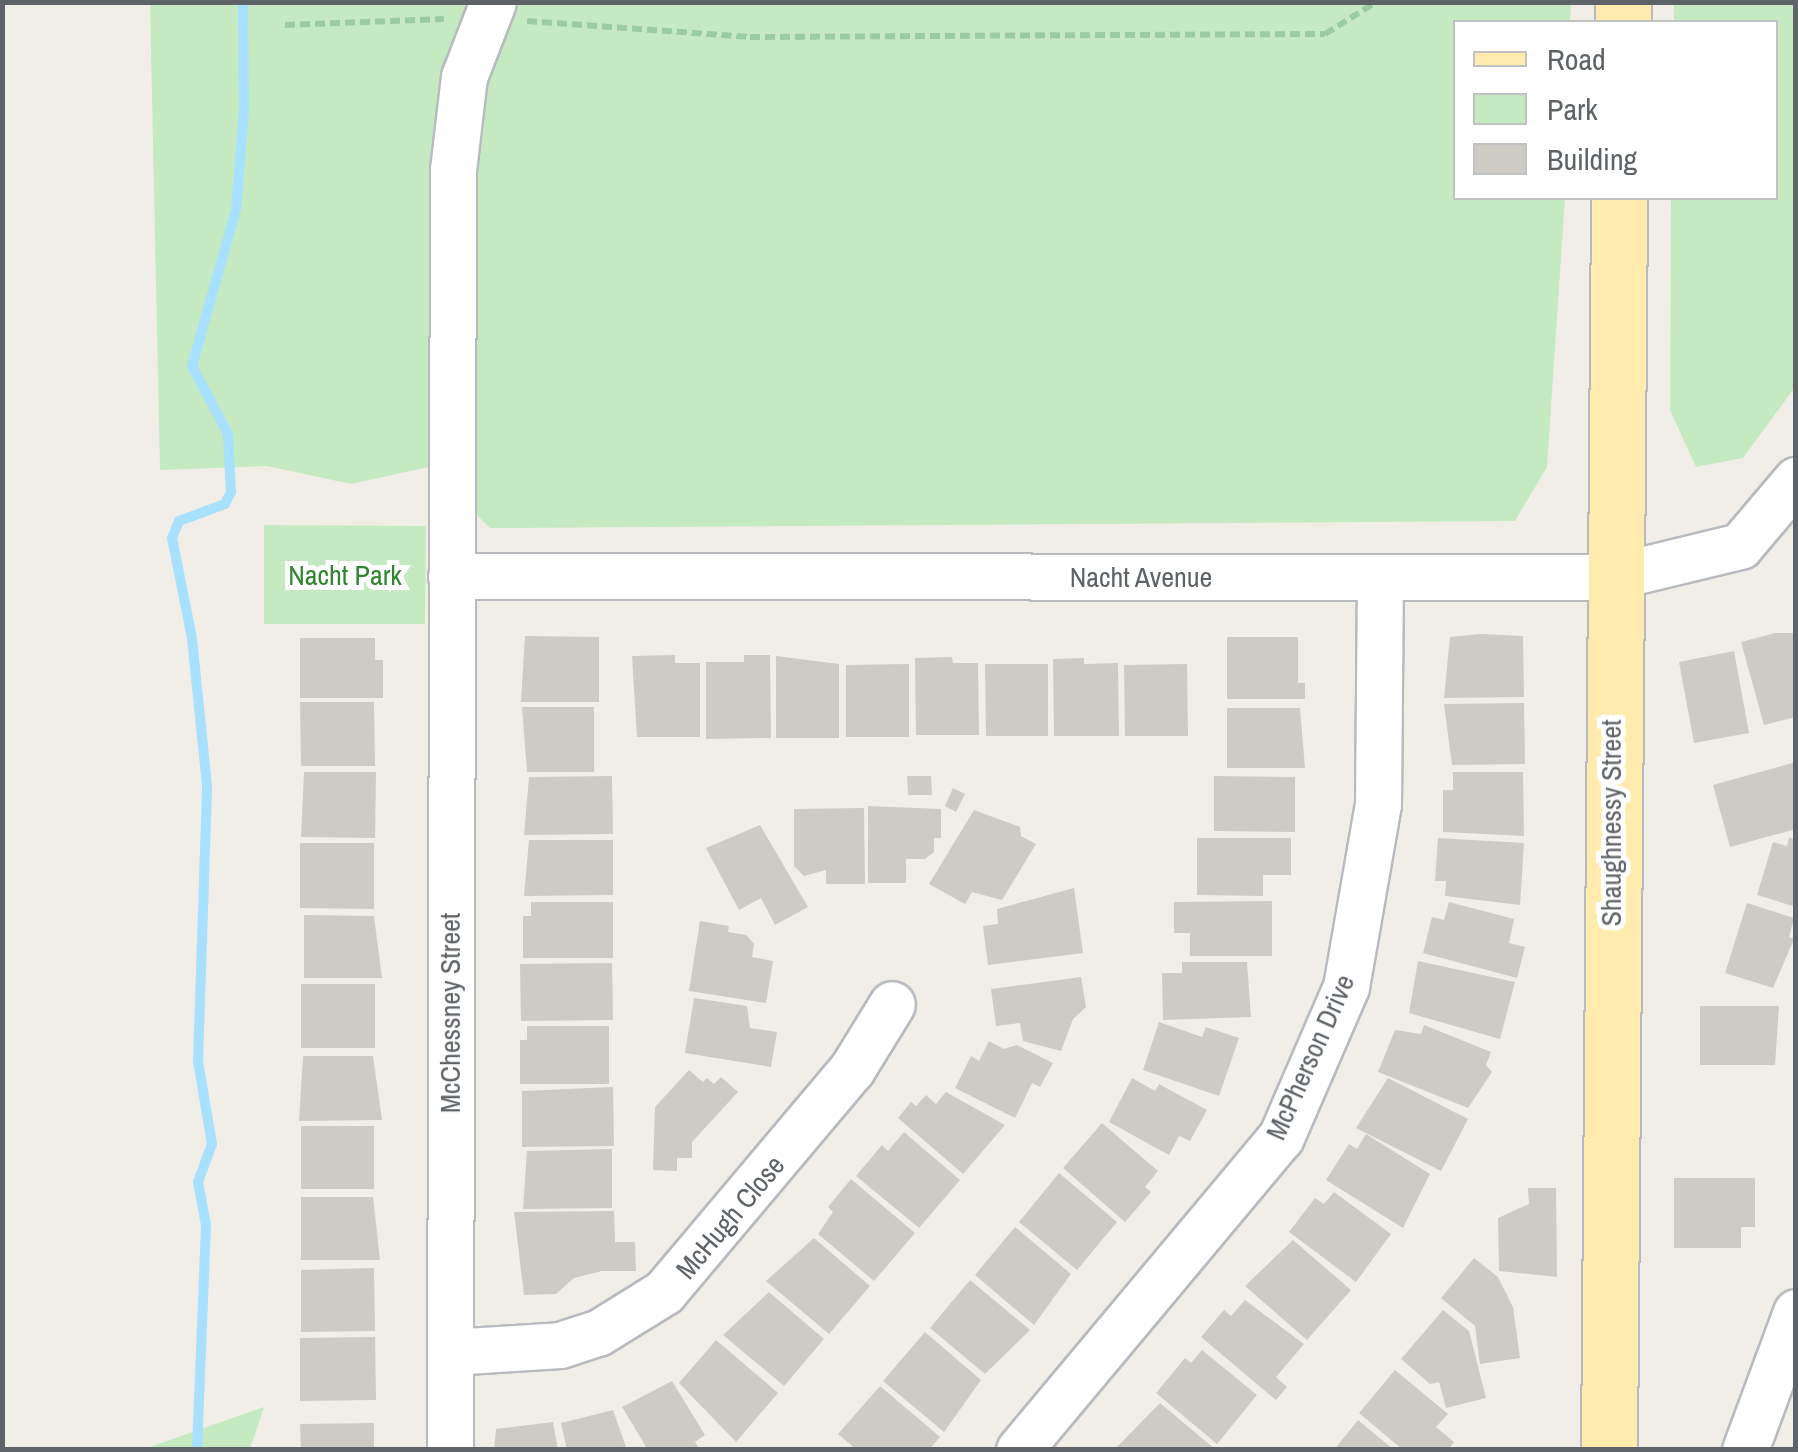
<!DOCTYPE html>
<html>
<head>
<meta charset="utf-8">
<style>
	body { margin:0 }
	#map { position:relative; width:1798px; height:1452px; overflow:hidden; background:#f1eee7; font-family:"Archivo Narrow",sans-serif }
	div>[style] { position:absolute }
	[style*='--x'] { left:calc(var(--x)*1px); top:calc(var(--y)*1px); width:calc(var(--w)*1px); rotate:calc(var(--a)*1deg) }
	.green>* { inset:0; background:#c5eac2 }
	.stream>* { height:10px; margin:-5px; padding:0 5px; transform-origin:5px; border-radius:5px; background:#a8e0ff }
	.building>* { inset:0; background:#cecbc5 }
	.path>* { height:6px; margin-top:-3px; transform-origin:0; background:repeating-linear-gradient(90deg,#9acca4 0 10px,transparent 0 15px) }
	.roads { filter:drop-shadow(2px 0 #b7babe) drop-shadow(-2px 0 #b7babe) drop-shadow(0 2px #b7babe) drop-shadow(0 -2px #b7babe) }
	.minor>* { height:45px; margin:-22.5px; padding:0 22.5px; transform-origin:22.5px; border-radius:22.5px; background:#fff }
	.major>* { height:55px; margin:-27.5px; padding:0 27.5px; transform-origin:27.5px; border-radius:27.5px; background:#ffebad }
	span { translate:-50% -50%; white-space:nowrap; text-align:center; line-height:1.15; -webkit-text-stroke:10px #fff; paint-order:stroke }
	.park-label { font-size:28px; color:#32852f }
	.street-label { font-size:28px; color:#5e6368 }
	.frame { position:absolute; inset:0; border:5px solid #5e6368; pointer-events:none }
	.legend { position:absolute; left:1453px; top:20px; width:325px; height:180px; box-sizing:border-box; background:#fff; border:2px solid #bfc1c3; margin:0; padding:12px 18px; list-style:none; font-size:30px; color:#5e6368 }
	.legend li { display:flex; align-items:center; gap:20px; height:50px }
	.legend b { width:50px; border:2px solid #bfc1c3 }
</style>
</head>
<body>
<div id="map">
	<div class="green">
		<i style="clip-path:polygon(150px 3px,474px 3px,433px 466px,351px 484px,267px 466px,160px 470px)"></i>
		<i style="clip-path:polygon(510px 3px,1571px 3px,1570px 22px,1456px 22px,1456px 198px,1565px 198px,1547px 467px,1515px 521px,490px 528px,476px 514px,472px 408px,475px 93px)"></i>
		<i style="clip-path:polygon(1674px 3px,1796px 3px,1795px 387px,1743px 458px,1696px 467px,1670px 410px,1671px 198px,1776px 198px,1776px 22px,1674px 22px)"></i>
		<i style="clip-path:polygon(264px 525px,426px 526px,425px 624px,264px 624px)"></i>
		<i style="clip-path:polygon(264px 1407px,250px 1449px,144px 1449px)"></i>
	</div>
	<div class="stream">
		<i style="--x:197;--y:1450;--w:225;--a:-87.7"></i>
		<i style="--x:206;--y:1225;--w:44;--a:-100.5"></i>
		<i style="--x:198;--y:1182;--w:40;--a:-69.8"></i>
		<i style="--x:212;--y:1144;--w:84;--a:-99.6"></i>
		<i style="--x:198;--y:1061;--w:275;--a:-88.1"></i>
		<i style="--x:207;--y:786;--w:149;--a:-95.8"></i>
		<i style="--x:192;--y:638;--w:102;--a:-101.3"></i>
		<i style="--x:172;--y:538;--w:18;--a:-68"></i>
		<i style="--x:179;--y:521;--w:49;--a:-20.3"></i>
		<i style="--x:225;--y:504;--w:13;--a:-63"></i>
		<i style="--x:231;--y:492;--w:58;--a:-93"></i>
		<i style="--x:228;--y:434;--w:77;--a:-117.9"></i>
		<i style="--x:192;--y:366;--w:163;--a:-74.3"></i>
		<i style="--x:236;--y:209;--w:98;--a:-85.3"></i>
		<i style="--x:244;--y:111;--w:109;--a:-90.5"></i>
	</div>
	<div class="building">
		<i style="clip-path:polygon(1775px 633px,1794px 633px,1796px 639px,1796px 717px,1764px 725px,1741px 642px)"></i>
		<i style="clip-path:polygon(1481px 634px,1523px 636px,1524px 697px,1444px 698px,1450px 637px)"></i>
		<i style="clip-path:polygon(525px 636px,599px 637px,599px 702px,521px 702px)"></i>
		<i style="clip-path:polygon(1227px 637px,1298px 637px,1298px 683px,1305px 683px,1305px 699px,1227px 699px)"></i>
		<i style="clip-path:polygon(300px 638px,375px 638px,375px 660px,383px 660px,383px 698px,300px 698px)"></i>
		<i style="clip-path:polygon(1734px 651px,1749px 733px,1694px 743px,1679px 662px)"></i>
		<i style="clip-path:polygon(675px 655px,675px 663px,700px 663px,700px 737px,637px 737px,632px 656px)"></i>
		<i style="clip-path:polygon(744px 655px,770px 655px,771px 738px,706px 739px,706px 662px,744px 662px)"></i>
		<i style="clip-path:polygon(776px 656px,839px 664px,839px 738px,776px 738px)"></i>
		<i style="clip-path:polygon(952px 657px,953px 663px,978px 663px,979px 735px,916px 735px,915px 658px)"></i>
		<i style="clip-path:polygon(1084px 658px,1084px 664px,1118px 663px,1119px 736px,1054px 736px,1053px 659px)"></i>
		<i style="clip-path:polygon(909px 664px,909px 737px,846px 737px,846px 665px)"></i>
		<i style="clip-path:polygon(985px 664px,1048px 664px,1048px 736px,986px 736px)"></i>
		<i style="clip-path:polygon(1187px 664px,1188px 736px,1125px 736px,1124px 665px)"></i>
		<i style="clip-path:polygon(300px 702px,374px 702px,375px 766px,301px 766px)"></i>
		<i style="clip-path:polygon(1524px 703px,1525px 764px,1452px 765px,1444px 704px)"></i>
		<i style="clip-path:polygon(522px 707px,594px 707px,594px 772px,527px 772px)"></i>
		<i style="clip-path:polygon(1227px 708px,1300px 708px,1305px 768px,1227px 768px)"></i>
		<i style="clip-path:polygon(1796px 762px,1796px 829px,1730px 847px,1713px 785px)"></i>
		<i style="clip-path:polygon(304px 772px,376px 772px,375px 838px,301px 837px)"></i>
		<i style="clip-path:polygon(1453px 772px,1523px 772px,1524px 836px,1443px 832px,1443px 790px,1453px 790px)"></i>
		<i style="clip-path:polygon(612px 776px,613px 834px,524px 835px,529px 777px)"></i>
		<i style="clip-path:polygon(907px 776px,931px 776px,932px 795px,908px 795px)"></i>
		<i style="clip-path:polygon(1214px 776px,1295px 777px,1295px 832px,1214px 831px)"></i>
		<i style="clip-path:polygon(953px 788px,965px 794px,956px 812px,945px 806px)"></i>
		<i style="clip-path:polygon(868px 806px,941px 809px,941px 838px,934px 838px,934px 852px,925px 859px,906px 859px,906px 883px,868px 883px)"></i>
		<i style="clip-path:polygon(864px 808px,865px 884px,826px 884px,826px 870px,804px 876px,794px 866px,794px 809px)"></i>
		<i style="clip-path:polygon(974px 810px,1020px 827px,1021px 836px,1036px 844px,1002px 900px,972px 892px,965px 904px,929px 884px)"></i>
		<i style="clip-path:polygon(760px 825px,808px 907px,775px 925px,761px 898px,739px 910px,706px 848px)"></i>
		<i style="clip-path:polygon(1197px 838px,1291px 838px,1291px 875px,1263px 875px,1263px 896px,1197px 895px)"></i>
		<i style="clip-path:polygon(1438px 838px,1524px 843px,1520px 905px,1445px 896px,1446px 881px,1435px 881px)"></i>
		<i style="clip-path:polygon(1789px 838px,1796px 839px,1796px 907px,1757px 895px,1773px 842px,1787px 846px)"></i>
		<i style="clip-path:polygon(529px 840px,613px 840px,613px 895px,524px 896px)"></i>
		<i style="clip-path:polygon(300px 843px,374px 843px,374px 909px,300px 908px)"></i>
		<i style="clip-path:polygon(1074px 888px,1083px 953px,988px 965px,983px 926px,998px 924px,997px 909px)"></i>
		<i style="clip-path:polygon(1272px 901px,1272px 956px,1190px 956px,1190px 933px,1174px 933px,1174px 902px)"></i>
		<i style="clip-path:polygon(531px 902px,613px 902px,613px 958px,523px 958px,523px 916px,531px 916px)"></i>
		<i style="clip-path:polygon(1449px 902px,1514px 919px,1509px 943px,1525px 947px,1517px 978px,1423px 953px,1432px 917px,1444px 920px)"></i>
		<i style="clip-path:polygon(1747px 903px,1794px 918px,1789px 937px,1794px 939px,1773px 988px,1725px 973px)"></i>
		<i style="clip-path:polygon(304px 915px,374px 916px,382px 978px,304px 978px)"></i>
		<i style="clip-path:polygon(700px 921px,729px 926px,728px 932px,746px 935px,754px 944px,752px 957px,773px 961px,766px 1003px,689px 991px)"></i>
		<i style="clip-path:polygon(1418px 961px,1515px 982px,1500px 1039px,1409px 1013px)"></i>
		<i style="clip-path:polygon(1182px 962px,1247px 962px,1251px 1017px,1163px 1020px,1162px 973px,1182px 973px)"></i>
		<i style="clip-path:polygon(612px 963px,613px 1020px,521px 1021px,520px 964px)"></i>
		<i style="clip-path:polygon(1081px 977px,1086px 1007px,1073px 1019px,1061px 1051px,1023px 1041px,1020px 1023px,996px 1026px,991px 989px)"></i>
		<i style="clip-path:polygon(301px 984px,375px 984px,375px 1048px,301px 1048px)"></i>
		<i style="clip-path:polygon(694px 998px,747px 1006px,750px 1028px,777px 1032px,771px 1067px,685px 1053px)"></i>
		<i style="clip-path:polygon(1700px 1006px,1779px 1006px,1775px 1065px,1700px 1065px)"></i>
		<i style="clip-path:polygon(1159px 1022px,1202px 1037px,1206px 1027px,1239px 1038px,1219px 1096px,1143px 1070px)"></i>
		<i style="clip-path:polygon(1424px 1025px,1491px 1052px,1486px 1065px,1492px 1072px,1468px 1108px,1378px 1072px,1395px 1030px,1421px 1034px)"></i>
		<i style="clip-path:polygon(527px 1026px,609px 1026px,609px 1084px,520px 1084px,520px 1040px,527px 1040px)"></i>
		<i style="clip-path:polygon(989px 1041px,1004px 1049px,1017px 1045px,1053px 1063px,1040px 1087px,1032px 1083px,1015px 1118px,955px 1088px,971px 1056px,979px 1061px)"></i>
		<i style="clip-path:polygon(303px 1056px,373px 1056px,382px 1120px,299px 1121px)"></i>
		<i style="clip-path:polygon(689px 1070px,703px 1082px,707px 1078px,714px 1084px,721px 1077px,738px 1092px,692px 1142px,692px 1158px,677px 1158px,677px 1171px,653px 1170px,655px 1107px)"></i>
		<i style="clip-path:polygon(1132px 1078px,1155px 1091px,1159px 1084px,1207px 1110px,1190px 1141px,1179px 1136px,1169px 1155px,1109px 1122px)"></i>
		<i style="clip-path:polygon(1388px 1078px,1468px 1119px,1441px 1171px,1356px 1128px)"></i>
		<i style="clip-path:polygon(613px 1087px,614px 1146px,522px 1147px,522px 1091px)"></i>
		<i style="clip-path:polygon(946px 1092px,1005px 1125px,963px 1174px,898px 1118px,911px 1102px,916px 1106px,926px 1095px,936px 1104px)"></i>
		<i style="clip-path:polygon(1102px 1123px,1158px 1171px,1145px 1187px,1151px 1192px,1125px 1222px,1063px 1168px)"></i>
		<i style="clip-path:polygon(301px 1126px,374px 1126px,374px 1189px,301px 1189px)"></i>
		<i style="clip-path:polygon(904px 1132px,960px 1180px,919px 1228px,856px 1176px,882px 1145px,888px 1151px)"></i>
		<i style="clip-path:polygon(1366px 1134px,1430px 1174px,1403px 1228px,1326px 1180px,1349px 1144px,1357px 1149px)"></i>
		<i style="clip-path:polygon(612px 1149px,612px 1208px,523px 1209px,527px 1151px)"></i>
		<i style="clip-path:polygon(1059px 1173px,1117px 1222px,1077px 1270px,1019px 1222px)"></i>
		<i style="clip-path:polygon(1674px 1178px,1755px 1178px,1755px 1227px,1741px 1227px,1741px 1248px,1674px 1248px)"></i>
		<i style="clip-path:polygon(851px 1179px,915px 1233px,874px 1281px,818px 1234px,833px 1212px,828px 1207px)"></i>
		<i style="clip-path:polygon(1528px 1188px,1556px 1188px,1557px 1277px,1499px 1271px,1498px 1218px,1529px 1204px)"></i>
		<i style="clip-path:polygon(1334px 1192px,1391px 1234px,1356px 1282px,1289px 1232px,1315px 1198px,1324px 1204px)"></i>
		<i style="clip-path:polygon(301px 1197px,373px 1197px,380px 1260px,301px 1260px)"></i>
		<i style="clip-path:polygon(614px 1211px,615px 1242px,635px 1242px,636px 1271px,602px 1271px,574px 1278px,556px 1294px,524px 1295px,514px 1212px)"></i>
		<i style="clip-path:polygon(1015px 1227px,1071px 1274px,1034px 1325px,975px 1275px)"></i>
		<i style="clip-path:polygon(814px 1238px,870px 1286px,829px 1334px,766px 1281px)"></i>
		<i style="clip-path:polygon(1293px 1240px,1351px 1290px,1307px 1340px,1245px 1286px)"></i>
		<i style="clip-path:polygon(1474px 1258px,1498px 1277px,1513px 1307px,1520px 1358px,1480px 1364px,1475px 1326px,1441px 1298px)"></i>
		<i style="clip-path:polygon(374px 1268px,375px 1331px,301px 1332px,301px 1270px)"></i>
		<i style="clip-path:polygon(970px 1280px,1030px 1330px,985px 1374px,930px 1328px)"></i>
		<i style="clip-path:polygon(769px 1292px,824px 1339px,784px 1386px,723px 1335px)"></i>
		<i style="clip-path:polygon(1245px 1300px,1304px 1344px,1276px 1377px,1287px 1387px,1276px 1400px,1201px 1337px,1224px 1310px,1231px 1316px)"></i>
		<i style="clip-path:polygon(1443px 1310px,1469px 1331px,1486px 1398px,1446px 1408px,1439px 1382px,1430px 1384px,1401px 1359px)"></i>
		<i style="clip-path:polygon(925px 1332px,981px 1380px,944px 1432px,883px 1381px)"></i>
		<i style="clip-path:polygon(375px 1337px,376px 1400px,300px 1401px,300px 1338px)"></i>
		<i style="clip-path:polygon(716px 1340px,778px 1393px,736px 1442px,679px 1383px)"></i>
		<i style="clip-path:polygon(1202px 1350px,1257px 1395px,1217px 1444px,1156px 1393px,1185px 1358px,1191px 1363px)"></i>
		<i style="clip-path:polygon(1395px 1370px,1448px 1414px,1436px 1427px,1454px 1442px,1448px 1450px,1403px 1450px,1359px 1413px)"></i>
		<i style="clip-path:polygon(672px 1381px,705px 1435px,695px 1442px,700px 1450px,648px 1450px,622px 1407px)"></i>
		<i style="clip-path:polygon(880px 1386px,940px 1437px,929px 1450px,857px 1450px,838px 1434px)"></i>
		<i style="clip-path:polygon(1160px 1403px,1216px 1450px,1114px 1450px)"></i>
		<i style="clip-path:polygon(613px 1410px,627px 1450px,567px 1450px,561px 1423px)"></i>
		<i style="clip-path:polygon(1358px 1420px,1394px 1450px,1334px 1450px)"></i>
		<i style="clip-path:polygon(553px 1422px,558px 1450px,494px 1450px,496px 1429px)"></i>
		<i style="clip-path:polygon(374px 1423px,374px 1450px,301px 1450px,300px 1424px)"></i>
	</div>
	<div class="path">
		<i style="--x:527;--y:21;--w:224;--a:4.1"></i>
		<i style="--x:750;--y:37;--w:575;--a:-0.3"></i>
		<i style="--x:1325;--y:34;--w:60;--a:-32.1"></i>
		<i style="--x:285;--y:25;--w:159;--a:-2.2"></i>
	</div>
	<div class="roads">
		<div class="minor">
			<i style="--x:451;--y:576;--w:1161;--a:0.05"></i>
			<i style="--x:1612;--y:577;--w:132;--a:-13.6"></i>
			<i style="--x:1740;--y:546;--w:87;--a:-49.7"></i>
			<i style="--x:450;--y:1352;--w:110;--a:-3.6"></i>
			<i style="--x:560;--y:1345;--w:40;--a:-18"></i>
			<i style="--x:598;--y:1333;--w:78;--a:-31.8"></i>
			<i style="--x:664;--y:1292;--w:292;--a:-49.9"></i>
			<i style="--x:852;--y:1069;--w:76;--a:-58.4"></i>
			<i style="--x:450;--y:1450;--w:1280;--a:-89.87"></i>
			<i style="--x:453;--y:170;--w:94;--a:-83.3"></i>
			<i style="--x:464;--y:77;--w:80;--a:-68.9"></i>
			<i style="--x:1019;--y:1450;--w:408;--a:-50.1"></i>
			<i style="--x:1281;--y:1137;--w:163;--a:-66.6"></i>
			<i style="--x:1346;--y:987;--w:186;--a:-80.1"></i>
			<i style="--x:1378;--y:804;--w:227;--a:-89.5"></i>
			<i style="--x:1745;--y:1450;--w:147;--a:-69.7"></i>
		</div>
		<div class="major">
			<i style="--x:1623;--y:22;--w:20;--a:-90"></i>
			<i style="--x:1609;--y:1450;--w:1252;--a:-89.54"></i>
		</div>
	</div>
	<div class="park-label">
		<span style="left:345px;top:575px">Nacht Park</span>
	</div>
	<div class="street-label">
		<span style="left:1141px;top:577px">Nacht Avenue</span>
		<span style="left:1611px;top:823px;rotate:-90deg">Shaughnessy Street</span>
		<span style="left:450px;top:1013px;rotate:-90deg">McChessney Street</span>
		<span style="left:1310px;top:1057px;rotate:-66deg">McPherson Drive</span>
		<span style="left:730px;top:1217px;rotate:-50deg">McHugh Close</span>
	</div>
	<div class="frame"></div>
	<ul class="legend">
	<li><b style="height:12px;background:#ffebad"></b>Road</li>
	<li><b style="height:28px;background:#c5eac2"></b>Park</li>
	<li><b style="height:28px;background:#cecbc5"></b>Building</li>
	</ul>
</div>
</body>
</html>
